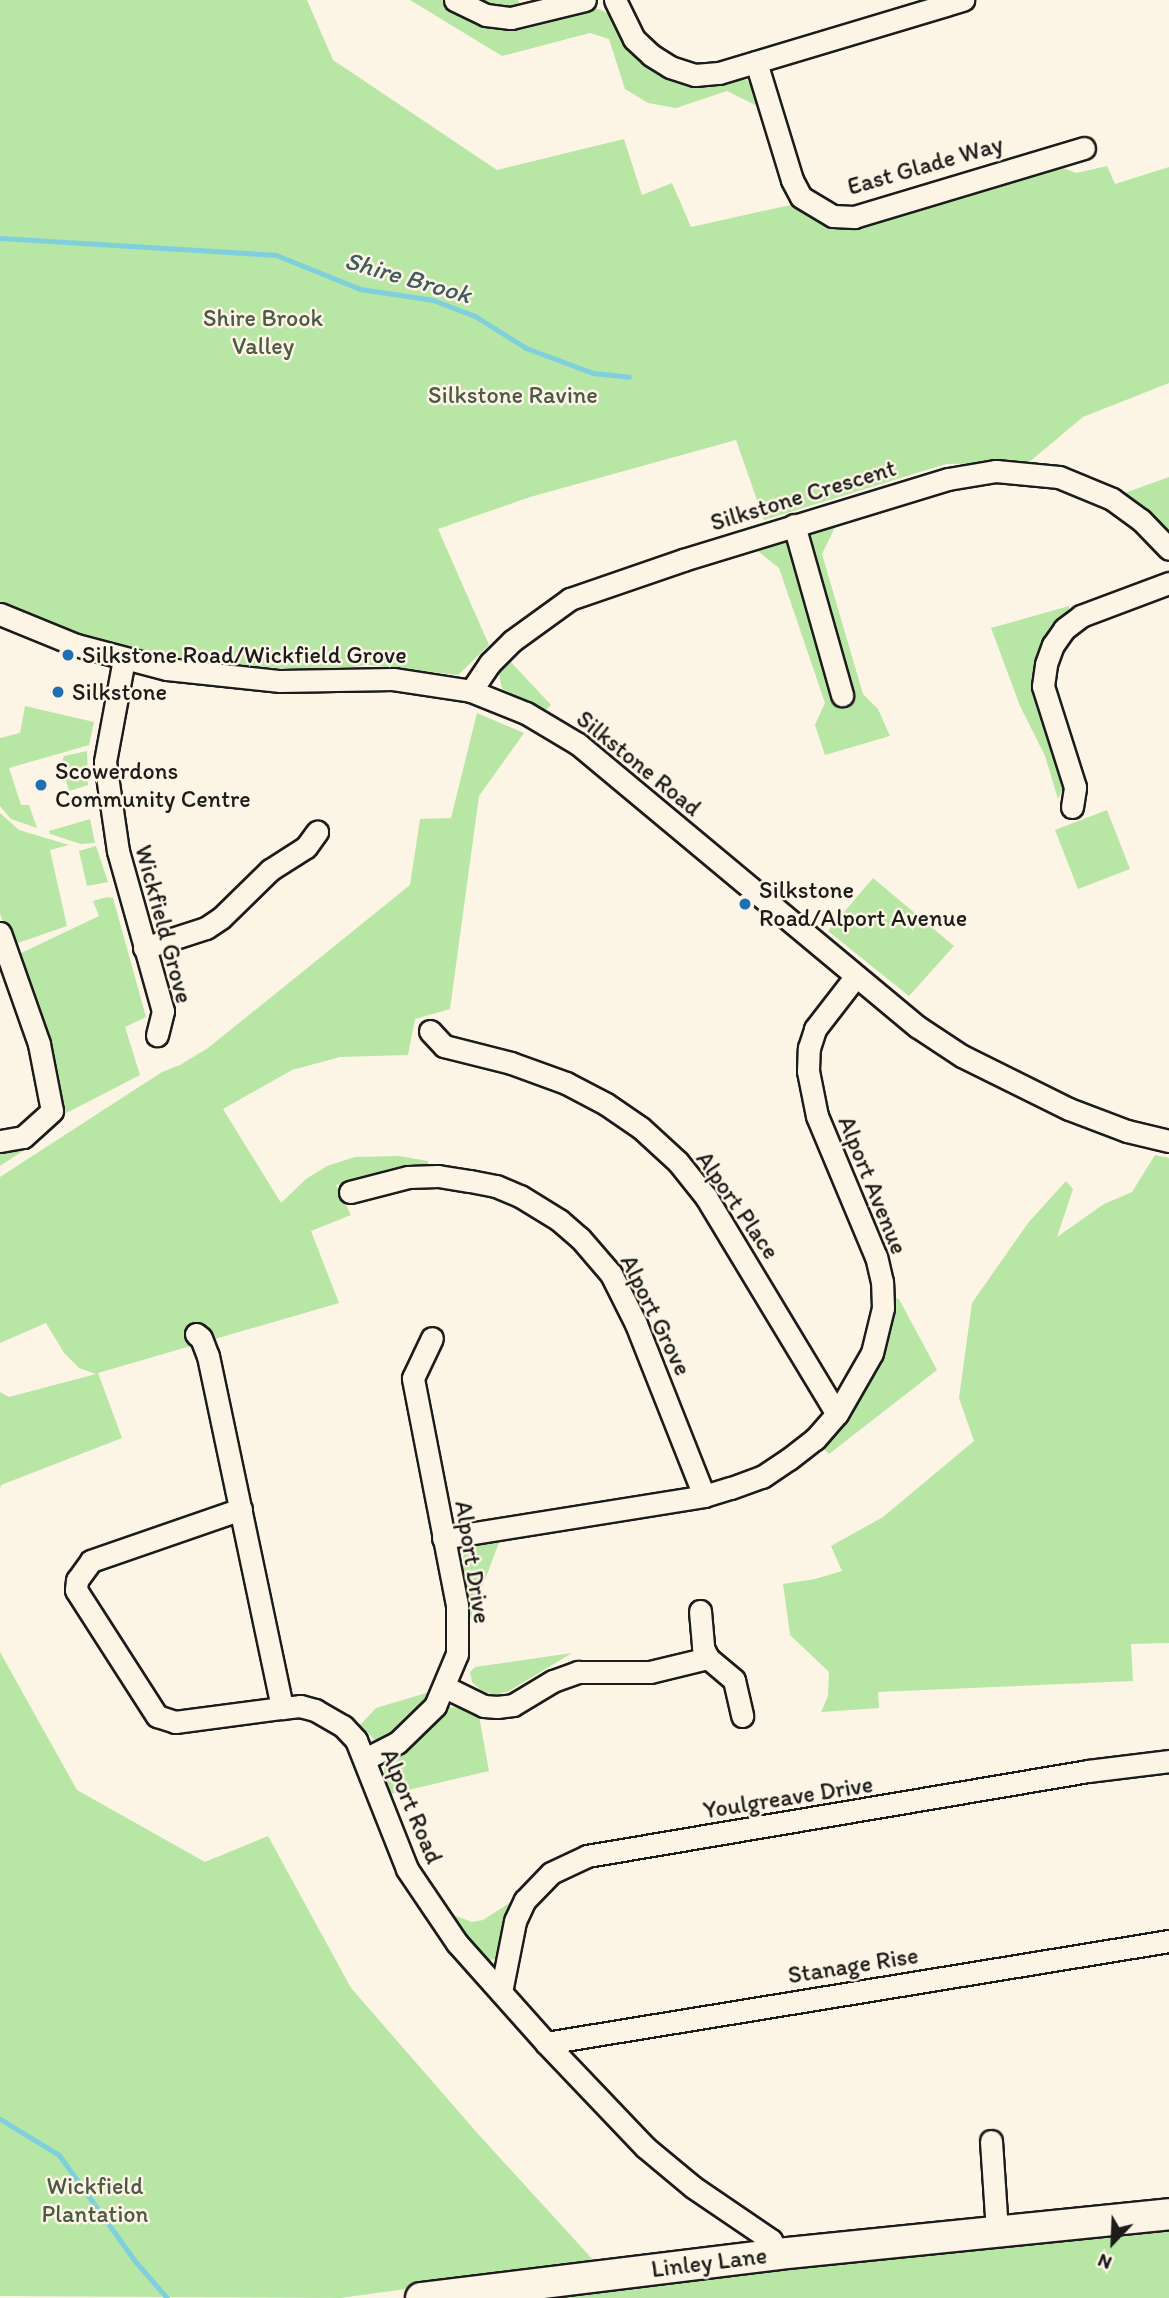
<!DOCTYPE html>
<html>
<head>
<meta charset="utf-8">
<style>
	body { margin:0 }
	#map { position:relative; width:1169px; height:2298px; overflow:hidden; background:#fcf5e5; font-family:Itim,sans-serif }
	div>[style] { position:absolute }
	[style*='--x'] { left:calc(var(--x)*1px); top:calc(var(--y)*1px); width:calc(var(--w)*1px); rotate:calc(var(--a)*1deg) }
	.green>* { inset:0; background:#b8e6a5 }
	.stream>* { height:5px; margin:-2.5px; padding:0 2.5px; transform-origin:2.5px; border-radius:2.5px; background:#80cfdd }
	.roads { filter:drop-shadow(2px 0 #1c1c1c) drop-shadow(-2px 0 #1c1c1c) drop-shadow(0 2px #1c1c1c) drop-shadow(0 -2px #1c1c1c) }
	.street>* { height:21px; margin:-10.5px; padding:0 10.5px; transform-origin:10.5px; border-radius:10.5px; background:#fcf5e5 }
	.secondary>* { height:30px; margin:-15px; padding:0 15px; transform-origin:15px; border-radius:15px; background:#fcf5e5 }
	.dots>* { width:19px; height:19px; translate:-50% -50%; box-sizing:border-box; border:4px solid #fcf5e5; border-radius:50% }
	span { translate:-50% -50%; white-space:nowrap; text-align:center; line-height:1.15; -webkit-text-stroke:5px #fcf5e5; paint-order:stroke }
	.street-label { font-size:24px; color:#1c1c1c }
	.park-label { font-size:24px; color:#4b5945 }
	.poi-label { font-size:24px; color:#1c1c1c }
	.left { translate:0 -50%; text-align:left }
	.water-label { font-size:26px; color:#3f5b60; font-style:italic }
	.north { position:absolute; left:1078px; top:2207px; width:70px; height:70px; -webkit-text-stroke:5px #fcf5e5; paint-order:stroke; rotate:203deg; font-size:19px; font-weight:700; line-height:28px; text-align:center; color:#1c1c1c }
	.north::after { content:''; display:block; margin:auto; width:24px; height:32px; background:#1c1c1c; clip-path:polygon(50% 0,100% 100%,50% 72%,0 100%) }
</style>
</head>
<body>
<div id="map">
	<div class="green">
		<i style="clip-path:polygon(0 0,307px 0,333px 60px,497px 170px,624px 139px,642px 195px,672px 183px,691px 227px,795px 204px,821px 221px,846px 228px,1061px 167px,1076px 173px,1107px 166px,1115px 184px,1169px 167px,1169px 383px,1083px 417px,1028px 463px,946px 464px,764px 520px,736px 440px,530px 497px,438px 529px,489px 645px,458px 675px,368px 665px,315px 671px,197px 661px,118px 645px,55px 626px,0 602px)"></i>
		<i style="clip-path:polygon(410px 0,518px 0,528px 25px,585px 8px,599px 9px,609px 14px,622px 41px,639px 59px,661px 72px,747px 80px,754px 89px,757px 106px,727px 91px,676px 108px,648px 103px,625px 89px,609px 39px,590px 33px,502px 56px)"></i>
		<i style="clip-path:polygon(1169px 477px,1169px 530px,1149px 511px,1122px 494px)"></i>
		<i style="clip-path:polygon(836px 525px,822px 554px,863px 694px,878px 709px,890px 736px,825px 755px,815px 725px,825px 703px,779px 568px,758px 551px)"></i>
		<i style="clip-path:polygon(1069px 606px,1069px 612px,1046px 643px,1066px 783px,1058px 799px,1045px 756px,1020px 706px,991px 628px)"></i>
		<i style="clip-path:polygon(508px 659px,551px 705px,545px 711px,502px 689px,498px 669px)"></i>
		<i style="clip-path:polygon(25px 706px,94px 722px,89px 745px,9px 768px,21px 805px,29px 805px,37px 828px,11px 819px,0 806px,0 738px,20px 733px)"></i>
		<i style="clip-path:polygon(477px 713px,524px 733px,479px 796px,450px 1009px,415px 1019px,408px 1055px,340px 1057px,292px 1070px,223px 1109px,281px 1203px,306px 1179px,327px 1166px,355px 1157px,399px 1156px,428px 1161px,428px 1170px,375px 1174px,336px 1185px,351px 1215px,311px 1231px,339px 1303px,98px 1373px,122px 1438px,1px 1485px,0 1489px,0 1392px,9px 1397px,96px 1374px,79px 1368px,64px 1353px,46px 1323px,0 1343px,0 1177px,162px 1072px,180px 1065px,208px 1048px,410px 885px,420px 819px,451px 818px)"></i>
		<i style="clip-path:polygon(87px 751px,88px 785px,69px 791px,61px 764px,64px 756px)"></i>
		<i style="clip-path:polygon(1107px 810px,1130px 869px,1078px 889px,1055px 830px)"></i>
		<i style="clip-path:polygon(0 813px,19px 830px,69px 845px,50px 850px,67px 926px,12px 945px,0 914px)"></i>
		<i style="clip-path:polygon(90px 819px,95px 843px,81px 844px,50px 834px,49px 831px)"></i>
		<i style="clip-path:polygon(96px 846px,108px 882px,87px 886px,79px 851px)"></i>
		<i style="clip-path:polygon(873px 878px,954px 946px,909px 996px,828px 931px)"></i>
		<i style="clip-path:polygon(107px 897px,113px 898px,146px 1017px,125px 1027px,140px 1075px,49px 1122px,32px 983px,15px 956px,99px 916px,93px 901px)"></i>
		<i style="clip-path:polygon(42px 1133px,44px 1137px,0 1166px,0 1142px)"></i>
		<i style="clip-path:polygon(1155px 1155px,1169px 1158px,1169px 1643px,1131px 1644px,1133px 1681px,878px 1692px,879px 1708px,821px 1712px,828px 1696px,829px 1672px,790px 1635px,783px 1584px,815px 1579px,842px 1571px,831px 1546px,883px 1517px,974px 1441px,959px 1398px,972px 1303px,1028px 1223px,1066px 1181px,1073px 1189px,1057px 1237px,1104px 1204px,1132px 1192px)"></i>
		<i style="clip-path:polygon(893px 1297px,899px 1299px,937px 1370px,829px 1454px,822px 1447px,865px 1393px,878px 1362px)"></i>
		<i style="clip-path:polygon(500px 1540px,469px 1622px,461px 1574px,464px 1553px,476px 1544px)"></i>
		<i style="clip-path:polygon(0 1652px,77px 1790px,205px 1862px,268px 1836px,351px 1988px,479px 2135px,596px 2263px,340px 2298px,0 2296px)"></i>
		<i style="clip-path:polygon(572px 1653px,509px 1691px,495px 1695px,482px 1691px,472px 1682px,470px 1672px,475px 1667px)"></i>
		<i style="clip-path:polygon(433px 1691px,420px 1711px,385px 1740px,375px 1740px,360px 1725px,376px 1708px)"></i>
		<i style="clip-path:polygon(449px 1707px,461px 1708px,479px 1716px,489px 1771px,391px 1794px,385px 1781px,384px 1768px,410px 1749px)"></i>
		<i style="clip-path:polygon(514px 1900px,496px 1959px,489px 1960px,479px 1954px,445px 1912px,472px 1922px,483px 1920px)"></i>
		<i style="clip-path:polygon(1169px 2228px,1169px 2298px,539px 2298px,824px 2262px)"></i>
	</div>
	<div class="stream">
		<i style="--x:0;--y:238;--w:277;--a:3.5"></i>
		<i style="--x:276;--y:255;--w:91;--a:22"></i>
		<i style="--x:360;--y:289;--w:74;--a:8.6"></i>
		<i style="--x:433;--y:300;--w:45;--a:20.9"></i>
		<i style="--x:475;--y:316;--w:60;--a:32.1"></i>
		<i style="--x:526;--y:348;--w:72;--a:20.5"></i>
		<i style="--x:593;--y:373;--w:36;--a:6"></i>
		<i style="--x:0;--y:2119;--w:69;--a:31.4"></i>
		<i style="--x:59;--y:2155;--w:130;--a:54.4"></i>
		<i style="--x:135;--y:2261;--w:49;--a:49.1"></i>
	</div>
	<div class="roads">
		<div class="street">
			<i style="--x:455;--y:0;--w:34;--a:26"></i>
			<i style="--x:486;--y:15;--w:25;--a:7"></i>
			<i style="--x:511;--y:18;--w:76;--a:-13.7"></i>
			<i style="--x:615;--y:0;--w:43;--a:64"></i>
			<i style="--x:634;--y:39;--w:23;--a:43"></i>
			<i style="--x:651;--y:55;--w:22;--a:32"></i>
			<i style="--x:670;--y:67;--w:26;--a:18"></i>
			<i style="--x:695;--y:75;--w:24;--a:-5"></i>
			<i style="--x:719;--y:73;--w:255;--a:-16.7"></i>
			<i style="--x:756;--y:62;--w:123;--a:73"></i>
			<i style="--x:792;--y:180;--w:19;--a:62"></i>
			<i style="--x:801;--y:197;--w:37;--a:31"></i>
			<i style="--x:833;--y:216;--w:21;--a:3"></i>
			<i style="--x:854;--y:217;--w:240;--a:-16.7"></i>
			<i style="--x:794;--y:525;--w:177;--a:74.2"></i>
			<i style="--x:0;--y:614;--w:82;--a:22.2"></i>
			<i style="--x:76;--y:645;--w:94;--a:14.8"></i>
			<i style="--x:167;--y:669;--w:114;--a:6.1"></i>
			<i style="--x:280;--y:681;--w:113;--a:-1"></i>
			<i style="--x:393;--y:679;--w:79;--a:8.7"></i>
			<i style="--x:471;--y:691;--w:59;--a:21.8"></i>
			<i style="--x:526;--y:713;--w:61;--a:30.8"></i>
			<i style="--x:578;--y:744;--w:442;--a:39.8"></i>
			<i style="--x:918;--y:1027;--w:53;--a:33.4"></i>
			<i style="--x:962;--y:1056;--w:119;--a:26.4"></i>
			<i style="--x:1069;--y:1109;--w:62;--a:20.8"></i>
			<i style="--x:1127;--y:1131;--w:43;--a:13.4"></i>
			<i style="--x:124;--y:659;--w:105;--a:100.5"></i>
			<i style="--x:105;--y:762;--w:90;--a:81.7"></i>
			<i style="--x:118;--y:851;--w:166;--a:74.3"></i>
			<i style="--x:163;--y:1011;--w:25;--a:104"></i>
			<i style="--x:471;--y:691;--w:34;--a:-56"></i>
			<i style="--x:490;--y:663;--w:31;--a:-45"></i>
			<i style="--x:512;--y:641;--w:72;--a:-35.9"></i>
			<i style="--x:570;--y:599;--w:120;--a:-19"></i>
			<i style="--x:683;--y:560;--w:277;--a:-17"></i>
			<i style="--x:948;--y:479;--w:49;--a:-9.5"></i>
			<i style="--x:996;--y:471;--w:63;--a:5.4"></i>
			<i style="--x:1059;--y:477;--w:57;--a:22.5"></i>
			<i style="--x:1112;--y:499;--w:36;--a:36"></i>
			<i style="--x:1141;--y:520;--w:40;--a:46"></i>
			<i style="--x:1072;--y:807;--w:20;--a:-81"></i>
			<i style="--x:1075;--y:787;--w:106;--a:-107.6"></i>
			<i style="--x:1043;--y:686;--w:22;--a:-82"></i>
			<i style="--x:1046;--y:664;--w:20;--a:-70"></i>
			<i style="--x:1053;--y:645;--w:19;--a:-55"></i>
			<i style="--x:1064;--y:629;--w:21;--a:-37"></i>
			<i style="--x:1081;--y:616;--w:94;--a:-20.6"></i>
			<i style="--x:0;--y:933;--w:118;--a:70.6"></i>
			<i style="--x:39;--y:1044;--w:68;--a:79"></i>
			<i style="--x:52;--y:1111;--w:39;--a:138"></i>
			<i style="--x:23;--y:1137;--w:23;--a:170"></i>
			<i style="--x:144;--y:948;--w:65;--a:-17.9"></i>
			<i style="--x:206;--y:928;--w:18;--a:-34"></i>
			<i style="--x:221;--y:918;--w:69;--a:-44.4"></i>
			<i style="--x:270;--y:870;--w:43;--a:-32.6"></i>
			<i style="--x:306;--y:847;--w:19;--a:-54"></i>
			<i style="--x:430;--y:1031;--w:21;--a:47"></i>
			<i style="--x:444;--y:1046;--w:69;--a:14.2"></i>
			<i style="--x:511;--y:1063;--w:59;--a:20"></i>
			<i style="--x:566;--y:1083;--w:45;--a:27.7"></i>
			<i style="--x:606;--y:1104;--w:42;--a:34.4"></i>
			<i style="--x:641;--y:1128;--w:50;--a:42.6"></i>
			<i style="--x:678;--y:1162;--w:45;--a:51.3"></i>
			<i style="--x:706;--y:1197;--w:253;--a:58.9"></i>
			<i style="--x:350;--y:1192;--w:60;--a:-14.5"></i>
			<i style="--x:408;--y:1177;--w:30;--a:-2"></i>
			<i style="--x:438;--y:1176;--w:32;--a:9"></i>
			<i style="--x:470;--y:1181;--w:26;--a:11"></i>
			<i style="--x:496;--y:1186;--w:26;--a:23"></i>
			<i style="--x:520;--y:1196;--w:46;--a:31.6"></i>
			<i style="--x:559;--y:1220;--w:28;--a:41"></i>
			<i style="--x:580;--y:1238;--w:48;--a:49.3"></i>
			<i style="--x:611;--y:1274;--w:56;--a:63.4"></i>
			<i style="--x:636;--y:1324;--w:185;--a:68.4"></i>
			<i style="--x:196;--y:1334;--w:6;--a:39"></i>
			<i style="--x:201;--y:1338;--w:19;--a:69"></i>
			<i style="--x:208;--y:1356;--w:360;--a:78.1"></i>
			<i style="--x:282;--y:1708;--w:18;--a:-6"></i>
			<i style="--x:300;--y:1706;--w:16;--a:15"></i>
			<i style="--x:315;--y:1710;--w:32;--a:30"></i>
			<i style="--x:343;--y:1726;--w:19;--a:47"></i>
			<i style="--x:356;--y:1740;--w:139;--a:68.4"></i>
			<i style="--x:407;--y:1869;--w:89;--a:56"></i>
			<i style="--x:457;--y:1943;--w:134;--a:48.3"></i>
			<i style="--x:546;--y:2043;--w:144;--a:46.4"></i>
			<i style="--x:645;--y:2147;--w:62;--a:39.8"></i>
			<i style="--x:693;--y:2187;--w:94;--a:34.2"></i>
			<i style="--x:771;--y:2240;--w:16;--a:63"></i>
			<i style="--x:241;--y:1509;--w:159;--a:160.9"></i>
			<i style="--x:91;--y:1561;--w:24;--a:126"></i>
			<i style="--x:77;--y:1580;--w:10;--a:96"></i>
			<i style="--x:76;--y:1590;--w:150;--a:57.3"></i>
			<i style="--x:157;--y:1716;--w:19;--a:18"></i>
			<i style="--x:175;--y:1722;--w:108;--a:-7.5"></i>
			<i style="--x:443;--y:1538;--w:264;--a:-9.1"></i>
			<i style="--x:704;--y:1496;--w:28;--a:-17"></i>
			<i style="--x:731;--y:1488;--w:33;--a:-20"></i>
			<i style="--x:762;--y:1477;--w:32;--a:-34"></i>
			<i style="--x:789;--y:1459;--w:33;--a:-38"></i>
			<i style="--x:815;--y:1439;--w:33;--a:-49"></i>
			<i style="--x:837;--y:1414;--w:70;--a:-60.2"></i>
			<i style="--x:872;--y:1353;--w:46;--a:-76.3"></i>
			<i style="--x:883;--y:1308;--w:26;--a:-92"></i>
			<i style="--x:882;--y:1282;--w:26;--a:-103"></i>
			<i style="--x:876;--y:1257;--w:153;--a:-112.7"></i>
			<i style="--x:817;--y:1116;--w:46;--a:-101.3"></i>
			<i style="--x:808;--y:1071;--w:23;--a:-88"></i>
			<i style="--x:809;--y:1048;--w:20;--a:-72"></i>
			<i style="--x:815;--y:1029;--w:67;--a:-52.3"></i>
			<i style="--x:700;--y:1611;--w:37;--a:85"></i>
			<i style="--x:703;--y:1648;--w:11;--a:63"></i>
			<i style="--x:708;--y:1658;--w:34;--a:40"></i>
			<i style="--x:734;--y:1680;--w:37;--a:77"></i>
			<i style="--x:445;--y:1687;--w:43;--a:26"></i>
			<i style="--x:484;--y:1706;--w:13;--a:4"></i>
			<i style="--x:497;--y:1707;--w:16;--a:-7"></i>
			<i style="--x:513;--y:1705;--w:47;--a:-31"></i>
			<i style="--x:553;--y:1681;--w:27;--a:-20"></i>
			<i style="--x:578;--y:1672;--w:72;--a:0"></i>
			<i style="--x:650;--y:1672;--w:60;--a:-13.6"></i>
			<i style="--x:365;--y:1759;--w:36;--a:-27"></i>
			<i style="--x:397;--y:1743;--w:53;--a:-44.2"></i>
			<i style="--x:435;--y:1706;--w:56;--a:-67.1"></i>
			<i style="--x:457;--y:1654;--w:49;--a:-90"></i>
			<i style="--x:457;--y:1605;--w:231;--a:-101"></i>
			<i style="--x:413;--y:1378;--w:44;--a:-64.6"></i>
			<i style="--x:501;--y:1992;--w:72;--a:-78.8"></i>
			<i style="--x:515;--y:1921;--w:23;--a:-65"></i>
			<i style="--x:525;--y:1900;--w:37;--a:-46"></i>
			<i style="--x:551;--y:1873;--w:40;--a:-25"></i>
			<i style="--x:587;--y:1856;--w:508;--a:-9.63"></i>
			<i style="--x:1088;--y:1771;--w:82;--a:-7"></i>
			<i style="--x:546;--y:2043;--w:631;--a:-9.3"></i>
			<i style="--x:991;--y:2141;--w:91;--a:86.2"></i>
		</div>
		<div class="secondary">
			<i style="--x:421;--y:2298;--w:360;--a:-7"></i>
			<i style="--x:778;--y:2254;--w:393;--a:-5.8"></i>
		</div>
	</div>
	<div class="dots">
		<i style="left:68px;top:655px;background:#1f6fb2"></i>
		<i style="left:58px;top:692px;background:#1f6fb2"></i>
		<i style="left:41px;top:785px;background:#1f6fb2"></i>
		<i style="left:745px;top:904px;background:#1f6fb2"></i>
	</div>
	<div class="street-label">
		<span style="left:925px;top:165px;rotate:-16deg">East Glade Way</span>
		<span style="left:803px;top:495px;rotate:-17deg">Silkstone Crescent</span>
		<span style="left:639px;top:763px;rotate:39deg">Silkstone Road</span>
		<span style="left:164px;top:924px;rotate:75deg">Wickfield Grove</span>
		<span style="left:873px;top:1185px;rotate:68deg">Alport Avenue</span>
		<span style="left:738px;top:1205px;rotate:55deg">Alport Place</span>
		<span style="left:656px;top:1315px;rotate:64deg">Alport Grove</span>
		<span style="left:473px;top:1562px;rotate:81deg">Alport Drive</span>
		<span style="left:788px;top:1797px;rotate:-9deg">Youlgreave Drive</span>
		<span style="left:412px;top:1806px;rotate:67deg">Alport Road</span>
		<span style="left:853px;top:1965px;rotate:-9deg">Stanage Rise</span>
		<span style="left:709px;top:2262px;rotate:-7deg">Linley Lane</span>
	</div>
	<div class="park-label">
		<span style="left:263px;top:332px">Shire Brook<br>Valley</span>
		<span style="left:513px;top:395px">Silkstone Ravine</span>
		<span style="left:95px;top:2200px">Wickfield<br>Plantation</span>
	</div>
	<div class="poi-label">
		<span class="left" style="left:82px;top:655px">Silkstone Road/Wickfield Grove</span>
		<span class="left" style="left:72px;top:692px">Silkstone</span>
		<span class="left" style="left:55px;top:785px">Scowerdons<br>Community Centre</span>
		<span class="left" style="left:759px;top:904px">Silkstone<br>Road/Alport Avenue</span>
	</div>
	<div class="water-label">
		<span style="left:408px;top:278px;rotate:16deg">Shire Brook</span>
	</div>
	<div class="north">N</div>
</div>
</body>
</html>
